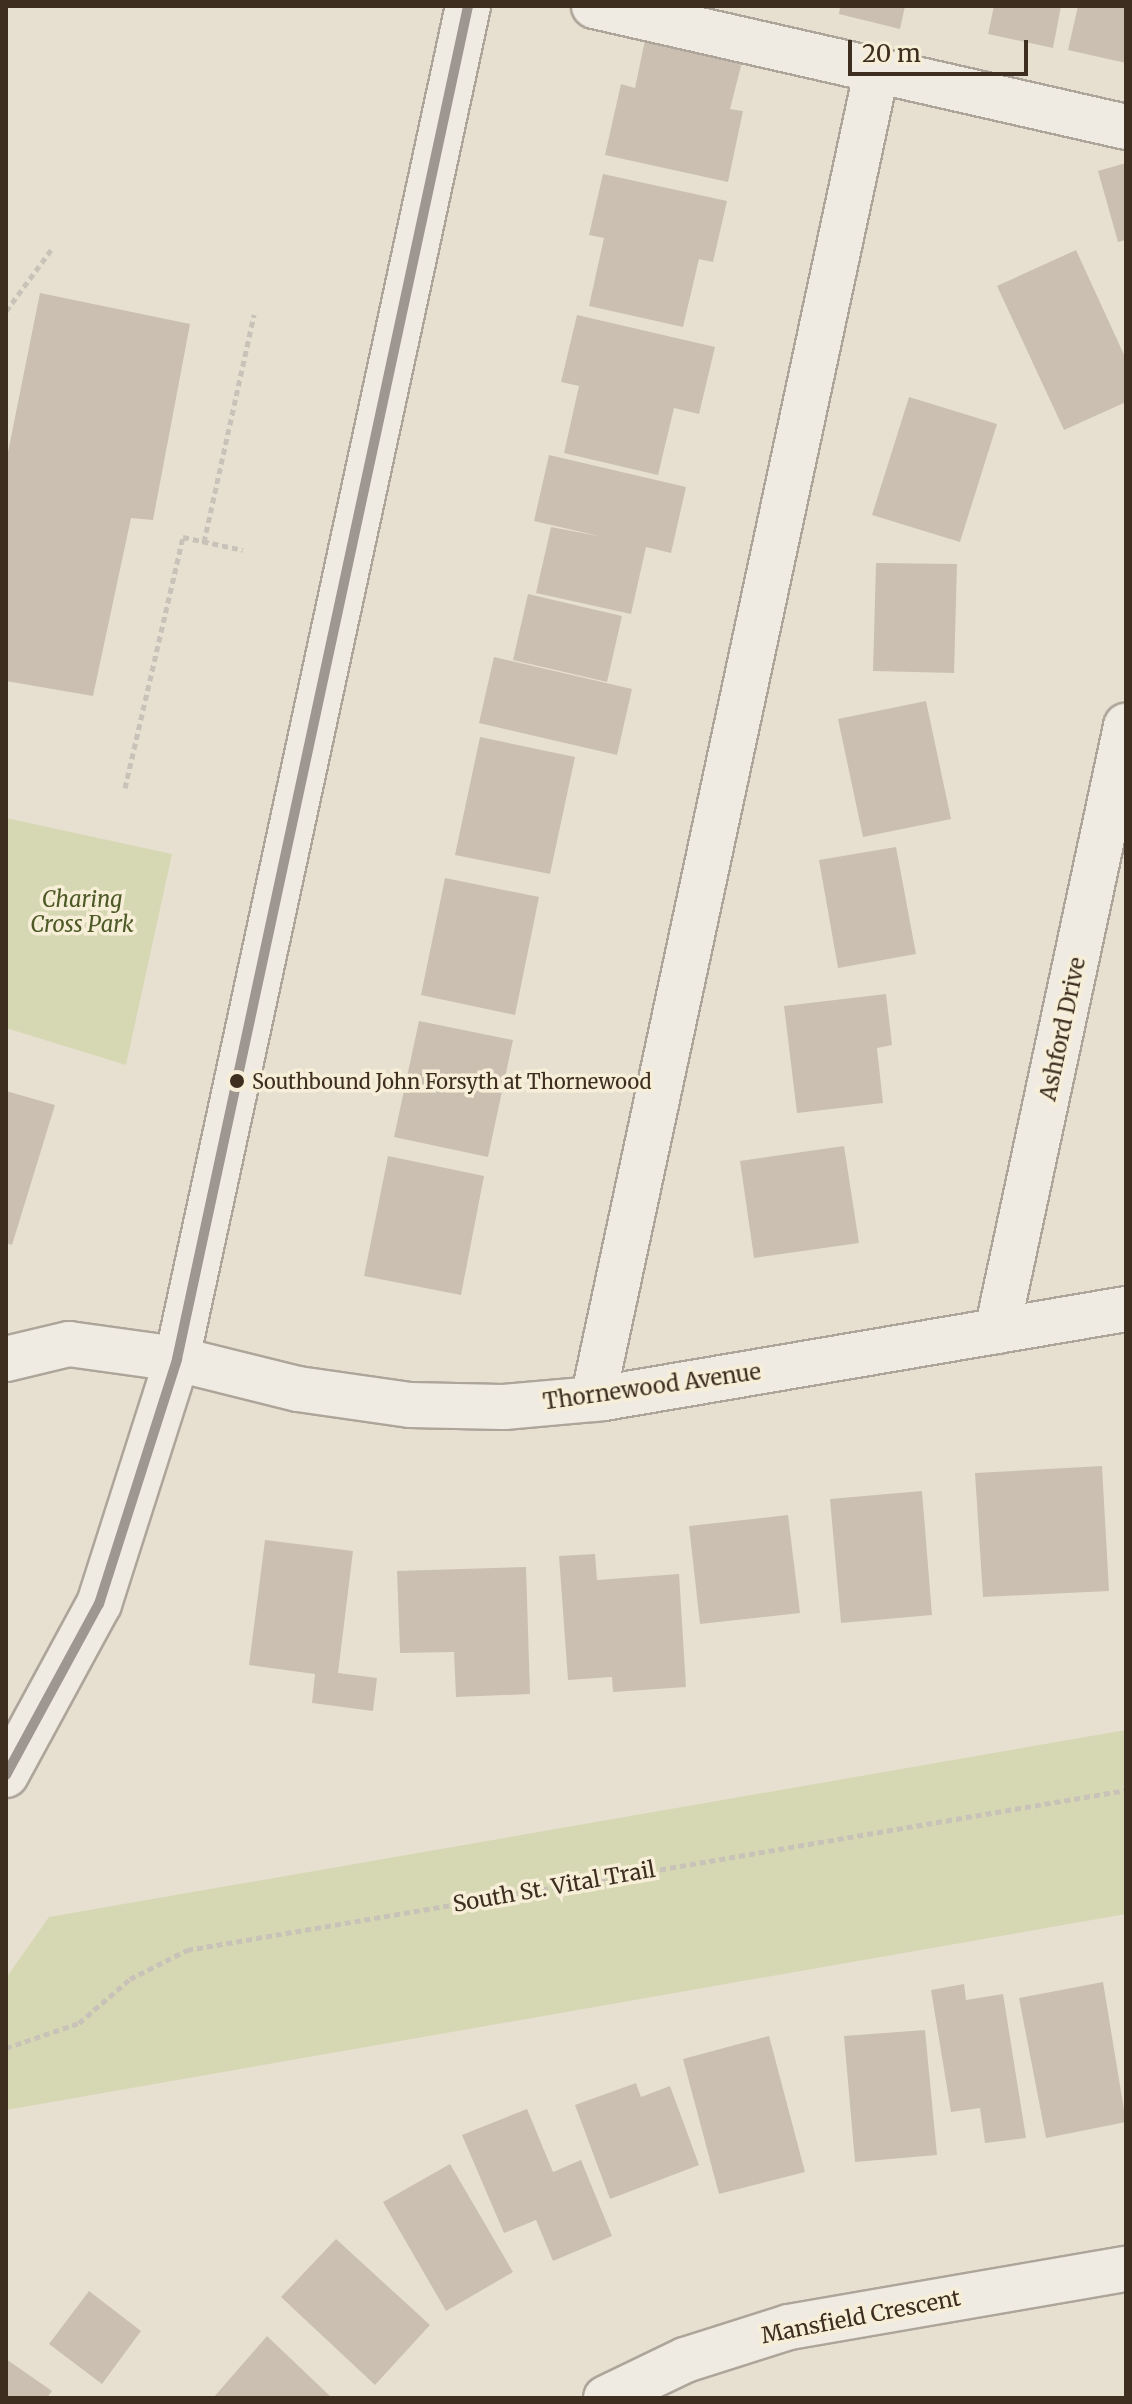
<!DOCTYPE html>
<html>
<head>
<meta charset="utf-8">
<style>
	body { margin:0 }
	#map { position:relative; width:1132px; height:2404px; overflow:hidden; background:#e7e0d1; font-family:Merriweather,serif }
	div>[style] { position:absolute }
	[style*='--x'] { left:calc(var(--x)*1px); top:calc(var(--y)*1px); width:calc(var(--w)*1px); rotate:calc(var(--a)*1deg) }
	.green>* { inset:0; background:#d6d7b3 }
	.building>* { inset:0; background:#cbbfb2 }
	.path>* { height:5px; margin-top:-2.5px; transform-origin:0; background:repeating-linear-gradient(90deg,#c8c2b9 0 6px,transparent 0 10px) }
	.roads { filter:drop-shadow(2px 0 #ada599) drop-shadow(-2px 0 #ada599) drop-shadow(0 2px #ada599) drop-shadow(0 -2px #ada599) }
	.minor>* { height:44px; margin:-22px; padding:0 22px; transform-origin:22px; border-radius:22px; background:#efebe3 }
	.bus-1>* { height:10px; margin:-5px; padding:0 5px; transform-origin:5px; border-radius:5px; background:#9e9690 }
	.dots>* { width:22px; height:22px; translate:-50% -50%; box-sizing:border-box; border:4px solid #f7eed8; border-radius:50% }
	span { translate:-50% -50%; white-space:nowrap; text-align:center; line-height:1.15; -webkit-text-stroke:7px #f7eed8; paint-order:stroke }
	.bus-label { font-size:20px; color:#3d2e20 }
	.left { translate:0 -50%; text-align:left }
	.park-label { font-size:22px; color:#4d5a26; font-style:italic }
	.street-label { font-size:22px; color:#3d2e20 }
	.frame { position:absolute; inset:0; border:8px solid #3d2e20; pointer-events:none }
	.scale { position:absolute; left:848px; top:40px; width:180px; height:36px; box-sizing:border-box; border:4px solid #3d2e20; border-top:0; padding-left:10px; font-size:24px; line-height:28px; white-space:nowrap; color:#3d2e20; -webkit-text-stroke:6px #f7eed8; paint-order:stroke }
</style>
</head>
<body>
<div id="map">
	<div class="green">
		<i style="clip-path:polygon(6px 818px,172px 854px,126px 1065px,6px 1028px)"></i>
		<i style="clip-path:polygon(1126px 1730px,1126px 1914px,6px 2110px,6px 1978px,49px 1917px)"></i>
	</div>
	<div class="building">
		<i style="clip-path:polygon(840px 6px,905px 6px,900px 29px,839px 14px)"></i>
		<i style="clip-path:polygon(994px 6px,1061px 6px,1053px 48px,988px 34px)"></i>
		<i style="clip-path:polygon(1078px 6px,1126px 6px,1126px 63px,1068px 50px)"></i>
		<i style="clip-path:polygon(645px 40px,742px 62px,730px 109px,743px 111px,728px 182px,605px 155px,621px 84px,635px 88px)"></i>
		<i style="clip-path:polygon(1126px 163px,1126px 240px,1118px 242px,1098px 171px)"></i>
		<i style="clip-path:polygon(603px 174px,727px 201px,713px 262px,699px 259px,683px 327px,589px 306px,604px 238px,589px 235px)"></i>
		<i style="clip-path:polygon(1076px 250px,1126px 359px,1126px 402px,1064px 430px,997px 286px)"></i>
		<i style="clip-path:polygon(40px 293px,190px 324px,153px 520px,131px 518px,93px 696px,6px 681px,6px 462px)"></i>
		<i style="clip-path:polygon(577px 315px,715px 347px,699px 414px,674px 408px,658px 475px,564px 453px,579px 386px,561px 382px)"></i>
		<i style="clip-path:polygon(909px 397px,997px 424px,960px 542px,872px 515px)"></i>
		<i style="clip-path:polygon(549px 455px,686px 487px,671px 553px,646px 547px,631px 614px,536px 593px,551px 527px,603px 537px,534px 521px)"></i>
		<i style="clip-path:polygon(876px 563px,957px 564px,954px 673px,873px 671px)"></i>
		<i style="clip-path:polygon(528px 594px,622px 616px,607px 682px,513px 660px)"></i>
		<i style="clip-path:polygon(494px 657px,632px 689px,617px 755px,479px 723px)"></i>
		<i style="clip-path:polygon(926px 701px,951px 819px,863px 837px,838px 719px)"></i>
		<i style="clip-path:polygon(480px 737px,575px 757px,550px 874px,455px 855px)"></i>
		<i style="clip-path:polygon(896px 847px,916px 954px,838px 968px,819px 860px)"></i>
		<i style="clip-path:polygon(445px 878px,539px 897px,515px 1015px,421px 995px)"></i>
		<i style="clip-path:polygon(886px 994px,892px 1045px,877px 1048px,883px 1103px,797px 1113px,784px 1006px)"></i>
		<i style="clip-path:polygon(419px 1021px,513px 1040px,488px 1157px,394px 1137px)"></i>
		<i style="clip-path:polygon(6px 1091px,55px 1105px,12px 1245px,6px 1243px)"></i>
		<i style="clip-path:polygon(844px 1146px,859px 1243px,754px 1258px,740px 1161px)"></i>
		<i style="clip-path:polygon(388px 1156px,484px 1176px,461px 1295px,364px 1276px)"></i>
		<i style="clip-path:polygon(1102px 1466px,1109px 1591px,983px 1597px,975px 1473px)"></i>
		<i style="clip-path:polygon(922px 1491px,932px 1615px,841px 1623px,830px 1499px)"></i>
		<i style="clip-path:polygon(788px 1515px,800px 1613px,700px 1624px,689px 1526px)"></i>
		<i style="clip-path:polygon(265px 1540px,353px 1551px,338px 1673px,377px 1678px,373px 1711px,312px 1703px,315px 1674px,249px 1665px)"></i>
		<i style="clip-path:polygon(595px 1554px,597px 1580px,679px 1574px,686px 1687px,613px 1692px,612px 1677px,568px 1680px,559px 1556px)"></i>
		<i style="clip-path:polygon(526px 1567px,530px 1694px,456px 1697px,454px 1652px,400px 1653px,397px 1571px)"></i>
		<i style="clip-path:polygon(1103px 1982px,1126px 2122px,1046px 2138px,1019px 1998px)"></i>
		<i style="clip-path:polygon(964px 1984px,966px 2000px,1003px 1994px,1026px 2138px,985px 2143px,980px 2108px,951px 2112px,931px 1990px)"></i>
		<i style="clip-path:polygon(925px 2030px,937px 2155px,855px 2162px,844px 2036px)"></i>
		<i style="clip-path:polygon(769px 2036px,805px 2172px,719px 2194px,683px 2059px)"></i>
		<i style="clip-path:polygon(636px 2083px,641px 2097px,670px 2086px,699px 2165px,610px 2199px,575px 2105px)"></i>
		<i style="clip-path:polygon(527px 2109px,553px 2172px,581px 2160px,612px 2236px,553px 2261px,536px 2220px,504px 2233px,462px 2135px)"></i>
		<i style="clip-path:polygon(450px 2164px,513px 2272px,446px 2311px,383px 2202px)"></i>
		<i style="clip-path:polygon(336px 2239px,430px 2325px,375px 2385px,281px 2297px)"></i>
		<i style="clip-path:polygon(89px 2291px,141px 2331px,102px 2384px,49px 2344px)"></i>
		<i style="clip-path:polygon(267px 2336px,332px 2398px,213px 2398px)"></i>
		<i style="clip-path:polygon(6px 2359px,52px 2391px,47px 2398px,6px 2398px)"></i>
	</div>
	<div class="path">
		<i style="--x:6;--y:311;--w:76;--a:-53.6"></i>
		<i style="--x:204;--y:542;--w:233;--a:-77.6"></i>
		<i style="--x:125;--y:788;--w:258;--a:-77"></i>
		<i style="--x:183;--y:537;--w:61;--a:12.2"></i>
		<i style="--x:6;--y:2048;--w:77;--a:-18.9"></i>
		<i style="--x:79;--y:2023;--w:67;--a:-40.8"></i>
		<i style="--x:130;--y:1979;--w:64;--a:-27"></i>
		<i style="--x:187;--y:1950;--w:953;--a:-9.67"></i>
	</div>
	<div class="roads">
		<div class="minor">
			<i style="--x:594;--y:6;--w:546;--a:12.81"></i>
			<i style="--x:997;--y:1331;--w:619;--a:-77.96"></i>
			<i style="--x:6;--y:1359;--w:65;--a:-13.4"></i>
			<i style="--x:69;--y:1344;--w:109;--a:7.9"></i>
			<i style="--x:177;--y:1359;--w:125;--a:13.9"></i>
			<i style="--x:298;--y:1389;--w:113;--a:8.1"></i>
			<i style="--x:410;--y:1405;--w:94;--a:1.2"></i>
			<i style="--x:504;--y:1407;--w:100;--a:-5.1"></i>
			<i style="--x:604;--y:1398;--w:530;--a:-9.68"></i>
			<i style="--x:593;--y:1399;--w:1356;--a:-77.95"></i>
			<i style="--x:6;--y:1775;--w:195;--a:-61.5"></i>
			<i style="--x:99;--y:1604;--w:257;--a:-72.3"></i>
			<i style="--x:177;--y:1359;--w:1384;--a:-77.86"></i>
			<i style="--x:606;--y:2398;--w:88;--a:-25.7"></i>
			<i style="--x:685;--y:2360;--w:109;--a:-17.6"></i>
			<i style="--x:789;--y:2327;--w:342;--a:-9.8"></i>
		</div>
	</div>
	<div class="bus-1">
		<i style="--x:6;--y:1775;--w:195;--a:-61.5"></i>
		<i style="--x:99;--y:1604;--w:257;--a:-72.3"></i>
		<i style="--x:177;--y:1359;--w:1384;--a:-77.86"></i>
	</div>
	<div class="dots">
		<i style="left:237px;top:1081px;background:#3d2e20"></i>
	</div>
	<div class="bus-label">
		<span class="left" style="left:252px;top:1081px">Southbound John Forsyth at Thornewood</span>
	</div>
	<div class="park-label">
		<span style="left:82px;top:912px">Charing<br>Cross Park</span>
	</div>
	<div class="street-label">
		<span style="left:1063px;top:1029px;rotate:-78deg">Ashford Drive</span>
		<span style="left:652px;top:1387px;rotate:-8deg">Thornewood Avenue</span>
		<span style="left:554px;top:1887px;rotate:-10deg">South St. Vital Trail</span>
		<span style="left:861px;top:2317px;rotate:-11deg">Mansfield Crescent</span>
	</div>
	<div class="frame"></div>
	<div class="scale">20 m</div>
</div>
</body>
</html>
